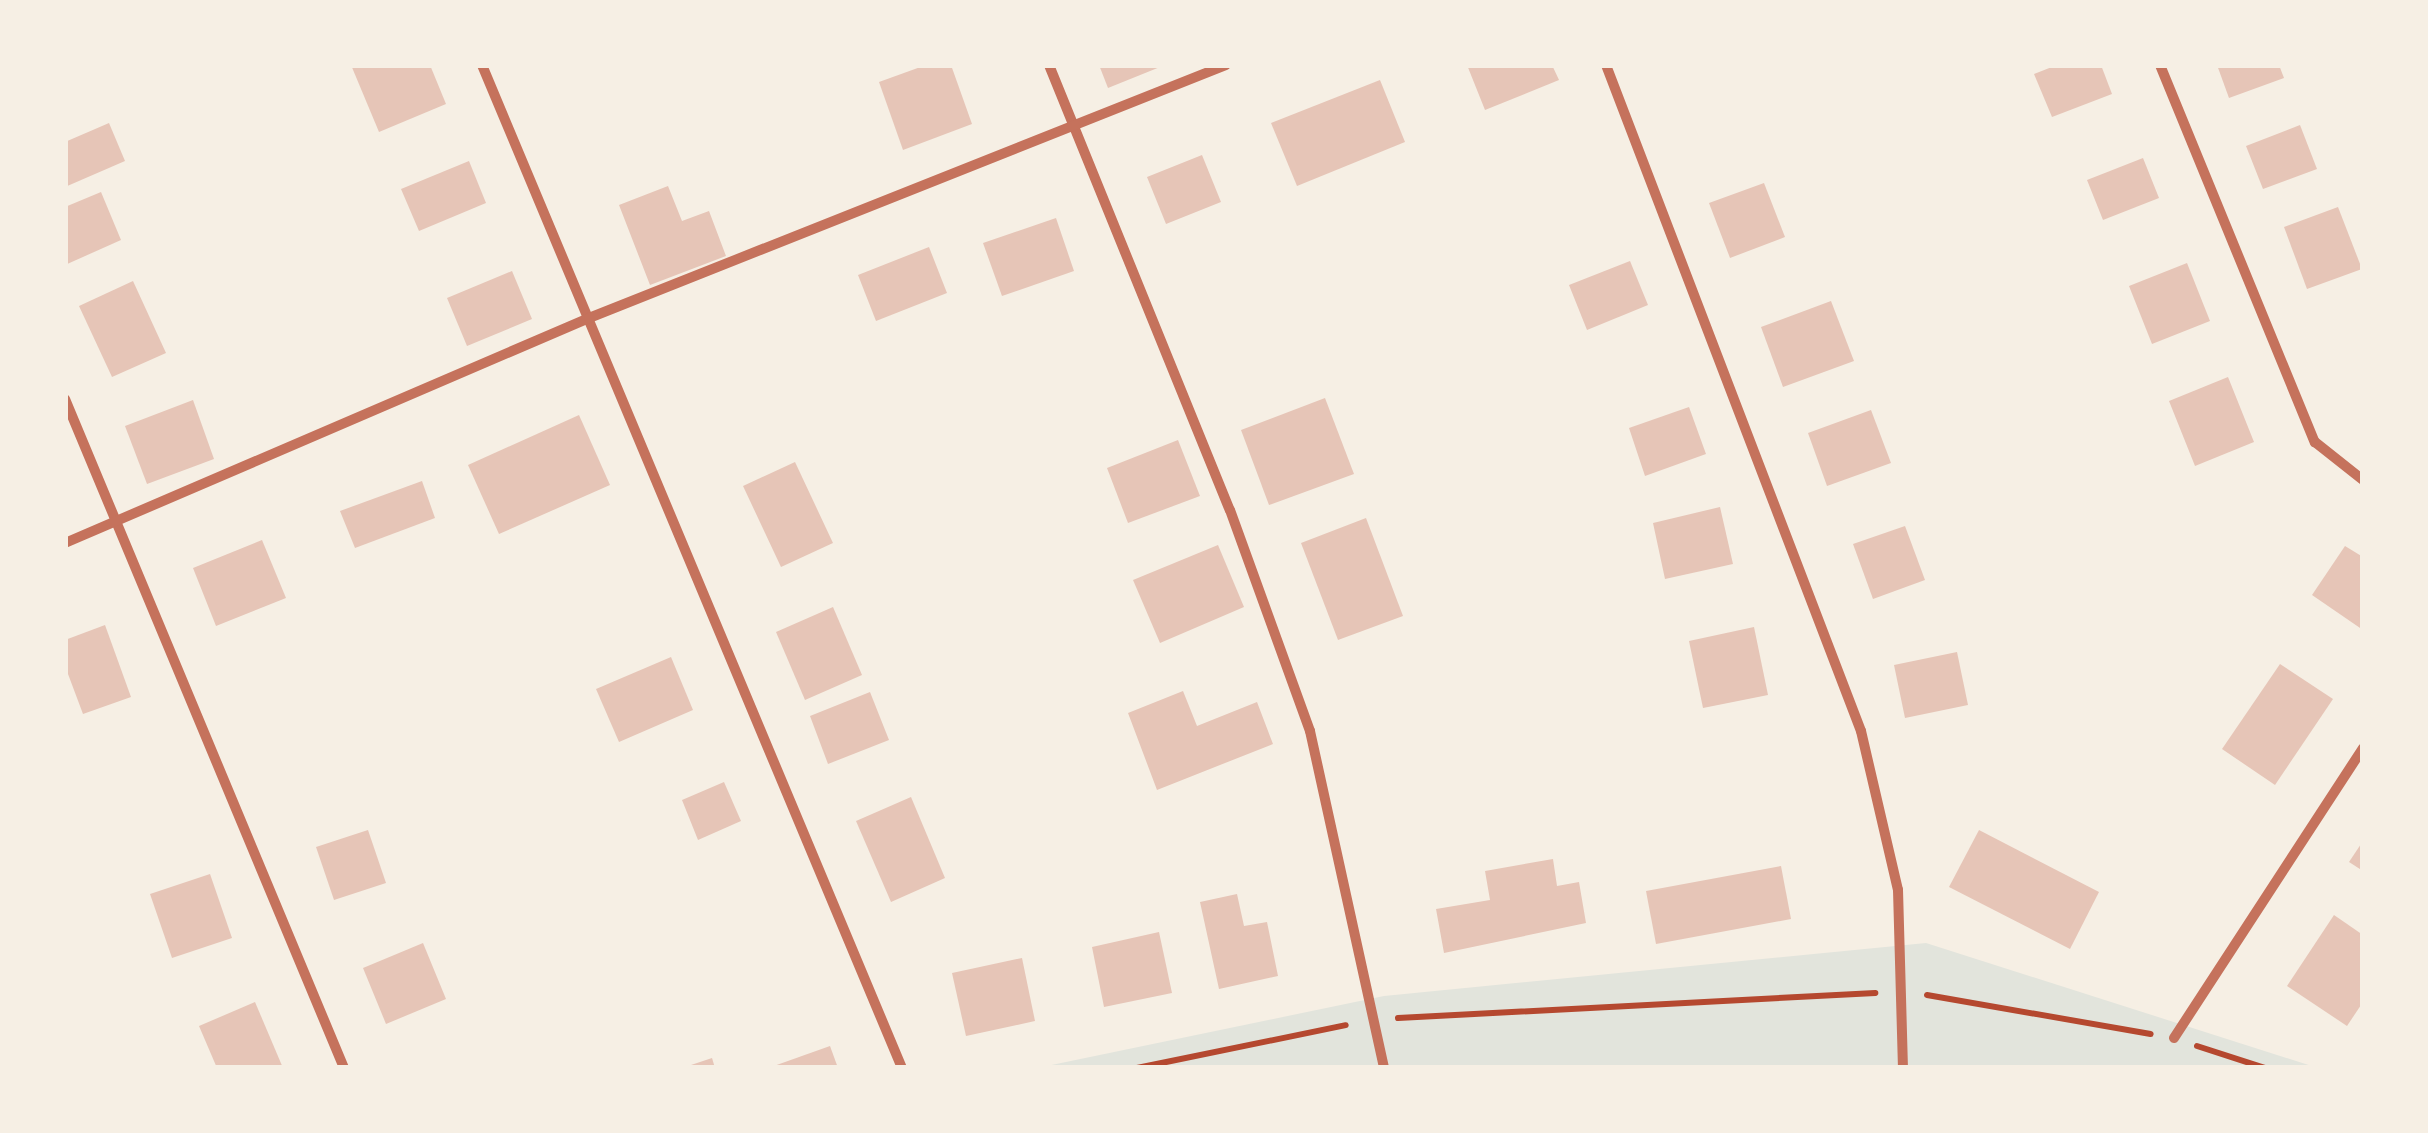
<!DOCTYPE html>
<html>
<head>
<meta charset="utf-8">
<style>
	body { margin:0 }
	#map { position:relative; width:2428px; height:1133px; overflow:hidden; background:#f6efe4; font-family:"DejaVu Sans",sans-serif }
	div>[style] { position:absolute }
	[style*='--x'] { left:calc(var(--x)*1px); top:calc(var(--y)*1px); width:calc(var(--w)*1px); rotate:calc(var(--a)*1deg) }
	.green>* { inset:0; background:#e2e4dc }
	.building>* { inset:0; background:#e6c5b7 }
	.path>* { height:6px; margin:-3px; padding:0 3px; transform-origin:3px; border-radius:3px; background:#b5482f }
	.minor>* { height:10px; margin:-5px; padding:0 5px; transform-origin:5px; border-radius:5px; background:#c5725c }
	span { translate:-50% -50%; white-space:nowrap; text-align:center; line-height:1.15; -webkit-text-stroke:9px #f6efe4; paint-order:stroke }
	.frame { position:absolute; inset:0; border:68px solid #f6efe4; pointer-events:none }
</style>
</head>
<body>
<div id="map">
	<div class="green">
		<i style="clip-path:polygon(1926px 943px,2318px 1068px,1037px 1068px,1384px 996px)"></i>
	</div>
	<div class="building">
		<i style="clip-path:polygon(351px 65px,430px 65px,446px 104px,379px 132px)"></i>
		<i style="clip-path:polygon(926px 65px,951px 65px,972px 124px,903px 150px,879px 82px)"></i>
		<i style="clip-path:polygon(1099px 65px,1165px 65px,1108px 88px)"></i>
		<i style="clip-path:polygon(1467px 65px,1552px 65px,1559px 80px,1485px 110px)"></i>
		<i style="clip-path:polygon(2057px 65px,2101px 65px,2112px 94px,2052px 117px,2034px 74px)"></i>
		<i style="clip-path:polygon(2217px 65px,2279px 65px,2284px 78px,2229px 98px)"></i>
		<i style="clip-path:polygon(1380px 80px,1405px 142px,1297px 186px,1271px 123px)"></i>
		<i style="clip-path:polygon(109px 123px,125px 161px,65px 187px,65px 142px)"></i>
		<i style="clip-path:polygon(2300px 125px,2317px 169px,2263px 189px,2246px 146px)"></i>
		<i style="clip-path:polygon(1202px 155px,1221px 202px,1166px 224px,1147px 177px)"></i>
		<i style="clip-path:polygon(2143px 158px,2159px 198px,2103px 220px,2087px 180px)"></i>
		<i style="clip-path:polygon(469px 161px,486px 203px,419px 231px,401px 189px)"></i>
		<i style="clip-path:polygon(1764px 183px,1785px 237px,1730px 258px,1709px 203px)"></i>
		<i style="clip-path:polygon(668px 186px,682px 221px,709px 211px,726px 256px,650px 285px,619px 205px)"></i>
		<i style="clip-path:polygon(101px 192px,121px 240px,65px 265px,65px 207px)"></i>
		<i style="clip-path:polygon(2338px 207px,2362px 269px,2307px 289px,2284px 227px)"></i>
		<i style="clip-path:polygon(1056px 218px,1074px 271px,1002px 296px,983px 243px)"></i>
		<i style="clip-path:polygon(929px 247px,947px 293px,876px 321px,858px 275px)"></i>
		<i style="clip-path:polygon(1630px 261px,1648px 305px,1587px 330px,1569px 285px)"></i>
		<i style="clip-path:polygon(2187px 263px,2210px 321px,2152px 344px,2129px 286px)"></i>
		<i style="clip-path:polygon(512px 271px,532px 319px,467px 346px,447px 298px)"></i>
		<i style="clip-path:polygon(133px 281px,166px 353px,112px 377px,79px 306px)"></i>
		<i style="clip-path:polygon(1831px 301px,1854px 361px,1783px 387px,1761px 327px)"></i>
		<i style="clip-path:polygon(2228px 377px,2254px 442px,2195px 466px,2169px 401px)"></i>
		<i style="clip-path:polygon(1325px 398px,1354px 474px,1269px 505px,1241px 430px)"></i>
		<i style="clip-path:polygon(193px 400px,214px 459px,147px 484px,125px 426px)"></i>
		<i style="clip-path:polygon(1689px 407px,1706px 454px,1645px 476px,1629px 428px)"></i>
		<i style="clip-path:polygon(1871px 410px,1891px 463px,1827px 486px,1808px 433px)"></i>
		<i style="clip-path:polygon(579px 415px,610px 485px,499px 534px,468px 465px)"></i>
		<i style="clip-path:polygon(1178px 440px,1200px 496px,1128px 523px,1107px 468px)"></i>
		<i style="clip-path:polygon(795px 462px,833px 543px,781px 567px,743px 486px)"></i>
		<i style="clip-path:polygon(422px 481px,435px 518px,355px 548px,340px 511px)"></i>
		<i style="clip-path:polygon(1720px 507px,1733px 564px,1665px 579px,1653px 523px)"></i>
		<i style="clip-path:polygon(1366px 518px,1403px 616px,1338px 640px,1301px 543px)"></i>
		<i style="clip-path:polygon(1905px 526px,1925px 580px,1873px 599px,1853px 544px)"></i>
		<i style="clip-path:polygon(262px 540px,286px 598px,216px 626px,193px 568px)"></i>
		<i style="clip-path:polygon(1218px 545px,1244px 607px,1160px 643px,1133px 580px)"></i>
		<i style="clip-path:polygon(2345px 546px,2363px 557px,2363px 630px,2312px 595px)"></i>
		<i style="clip-path:polygon(833px 607px,862px 675px,805px 700px,776px 632px)"></i>
		<i style="clip-path:polygon(105px 625px,131px 697px,83px 714px,65px 666px,65px 640px)"></i>
		<i style="clip-path:polygon(1754px 627px,1768px 695px,1703px 708px,1689px 641px)"></i>
		<i style="clip-path:polygon(1957px 652px,1968px 705px,1905px 718px,1894px 665px)"></i>
		<i style="clip-path:polygon(671px 657px,693px 710px,619px 742px,596px 689px)"></i>
		<i style="clip-path:polygon(2280px 664px,2333px 699px,2275px 785px,2222px 749px)"></i>
		<i style="clip-path:polygon(1183px 691px,1197px 726px,1257px 702px,1273px 744px,1157px 790px,1128px 713px)"></i>
		<i style="clip-path:polygon(870px 692px,889px 740px,828px 764px,810px 716px)"></i>
		<i style="clip-path:polygon(724px 782px,741px 821px,698px 840px,682px 800px)"></i>
		<i style="clip-path:polygon(911px 797px,945px 878px,891px 902px,856px 821px)"></i>
		<i style="clip-path:polygon(368px 830px,386px 883px,334px 900px,316px 847px)"></i>
		<i style="clip-path:polygon(1979px 830px,2099px 892px,2070px 949px,1949px 887px)"></i>
		<i style="clip-path:polygon(2363px 841px,2363px 871px,2349px 862px)"></i>
		<i style="clip-path:polygon(1553px 859px,1557px 886px,1579px 882px,1586px 923px,1444px 953px,1436px 909px,1490px 900px,1485px 871px)"></i>
		<i style="clip-path:polygon(1781px 866px,1791px 919px,1656px 944px,1646px 891px)"></i>
		<i style="clip-path:polygon(210px 874px,232px 938px,172px 958px,150px 894px)"></i>
		<i style="clip-path:polygon(1237px 894px,1244px 926px,1267px 922px,1278px 976px,1219px 989px,1200px 902px)"></i>
		<i style="clip-path:polygon(2334px 915px,2363px 935px,2363px 1002px,2347px 1026px,2287px 986px)"></i>
		<i style="clip-path:polygon(1159px 932px,1172px 993px,1104px 1007px,1092px 947px)"></i>
		<i style="clip-path:polygon(423px 943px,446px 999px,386px 1024px,363px 968px)"></i>
		<i style="clip-path:polygon(1022px 958px,1035px 1021px,966px 1036px,952px 973px)"></i>
		<i style="clip-path:polygon(255px 1002px,283px 1068px,217px 1068px,199px 1026px)"></i>
		<i style="clip-path:polygon(830px 1046px,838px 1068px,771px 1068px,771px 1067px)"></i>
		<i style="clip-path:polygon(712px 1058px,715px 1068px,685px 1068px,685px 1067px)"></i>
	</div>
	<div class="path">
		<i style="--x:1927;--y:995;--w:227;--a:9.9"></i>
		<i style="--x:1398;--y:1018;--w:478;--a:-3"></i>
		<i style="--x:2197;--y:1046;--w:71;--a:17.9"></i>
		<i style="--x:1137;--y:1068;--w:213;--a:-11.6"></i>
	</div>
	<div class="minor">
		<i style="--x:482;--y:65;--w:1087;--a:67.28"></i>
		<i style="--x:1049;--y:65;--w:480;--a:67.9"></i>
		<i style="--x:1230;--y:510;--w:235;--a:70.1"></i>
		<i style="--x:1310;--y:731;--w:345;--a:77.6"></i>
		<i style="--x:1606;--y:65;--w:713;--a:69.05"></i>
		<i style="--x:1861;--y:731;--w:163;--a:76.9"></i>
		<i style="--x:1898;--y:890;--w:178;--a:88.4"></i>
		<i style="--x:2160;--y:65;--w:408;--a:67.7"></i>
		<i style="--x:2315;--y:442;--w:61;--a:38.4"></i>
		<i style="--x:65;--y:399;--w:725;--a:67.36"></i>
		<i style="--x:65;--y:543;--w:570;--a:-23.24"></i>
		<i style="--x:589;--y:318;--w:685;--a:-21.66"></i>
		<i style="--x:2174;--y:1038;--w:346;--a:-56.9"></i>
	</div>
	<div class="frame"></div>
</div>
</body>
</html>
